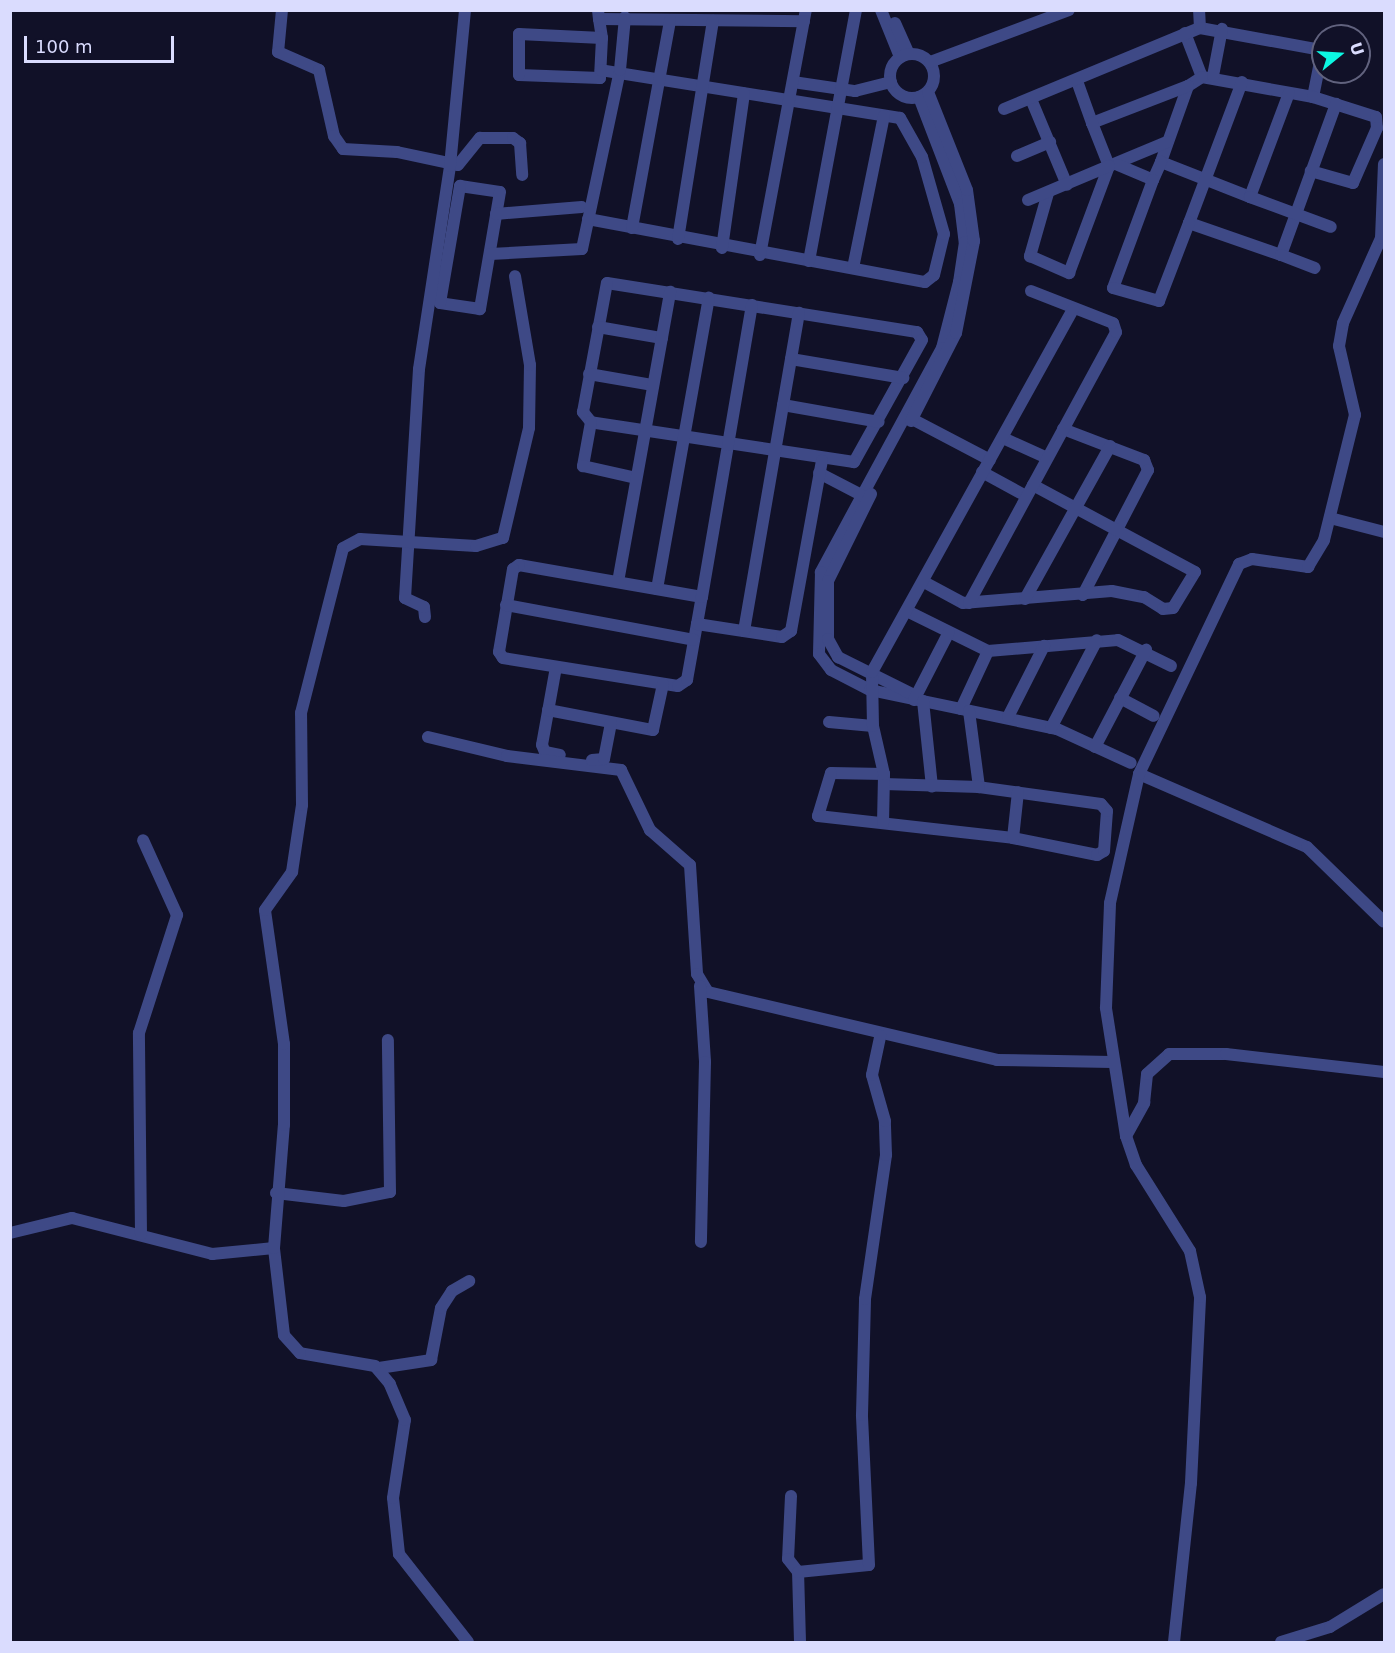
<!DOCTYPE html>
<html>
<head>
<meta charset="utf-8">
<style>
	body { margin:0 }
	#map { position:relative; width:1395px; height:1653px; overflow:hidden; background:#111128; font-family:"DejaVu Sans",sans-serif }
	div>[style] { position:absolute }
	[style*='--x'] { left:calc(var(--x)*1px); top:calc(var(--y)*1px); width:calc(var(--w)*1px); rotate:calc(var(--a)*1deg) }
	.minor>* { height:12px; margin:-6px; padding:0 6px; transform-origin:6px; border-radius:6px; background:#3e4986 }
	.minor>.ring { margin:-6px; padding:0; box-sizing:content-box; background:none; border:12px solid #3e4986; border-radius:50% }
	span { translate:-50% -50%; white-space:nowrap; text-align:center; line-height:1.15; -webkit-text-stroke:6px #111128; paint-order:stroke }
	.frame { position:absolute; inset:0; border:12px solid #dadcfe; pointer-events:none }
	.north { position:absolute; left:1311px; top:24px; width:60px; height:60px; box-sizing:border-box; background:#111128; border:2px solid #61627e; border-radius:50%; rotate:72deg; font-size:16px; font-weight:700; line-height:24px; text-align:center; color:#dadcfe }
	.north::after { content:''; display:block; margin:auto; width:21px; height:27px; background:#0cf7e2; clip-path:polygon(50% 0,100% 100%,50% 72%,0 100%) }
	.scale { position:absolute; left:24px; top:36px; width:150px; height:27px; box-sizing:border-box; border:3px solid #dadcfe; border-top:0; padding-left:8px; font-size:18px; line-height:21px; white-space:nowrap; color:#dadcfe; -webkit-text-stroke:4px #111128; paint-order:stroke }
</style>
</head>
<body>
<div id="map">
	<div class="minor">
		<i style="--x:282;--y:10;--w:42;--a:95.4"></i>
		<i style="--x:278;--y:52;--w:45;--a:23.7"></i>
		<i style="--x:319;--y:70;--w:68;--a:77.2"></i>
		<i style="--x:334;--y:136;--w:16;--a:55"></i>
		<i style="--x:343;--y:149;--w:54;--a:3.2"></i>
		<i style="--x:397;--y:152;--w:62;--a:12"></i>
		<i style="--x:458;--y:165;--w:35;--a:-51"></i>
		<i style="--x:480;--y:138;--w:33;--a:0"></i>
		<i style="--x:513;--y:138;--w:9;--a:36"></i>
		<i style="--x:520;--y:143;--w:32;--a:86"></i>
		<i style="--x:598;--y:10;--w:9;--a:84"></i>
		<i style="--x:599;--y:19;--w:205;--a:0.6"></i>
		<i style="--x:881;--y:10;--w:51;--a:68"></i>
		<i style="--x:599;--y:19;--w:19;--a:81"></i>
		<i style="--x:602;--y:38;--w:40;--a:92.9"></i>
		<i style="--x:600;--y:78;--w:81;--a:-177.9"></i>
		<i style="--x:519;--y:75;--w:41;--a:-90"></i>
		<i style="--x:519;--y:34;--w:83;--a:2.8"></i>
		<i style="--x:895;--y:23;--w:34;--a:66"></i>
		<i style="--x:1200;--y:28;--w:117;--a:10.3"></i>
		<i style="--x:1315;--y:49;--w:10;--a:53"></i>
		<i style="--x:1321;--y:57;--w:41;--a:101.3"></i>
		<i style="--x:1185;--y:33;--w:47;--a:68.9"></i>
		<i style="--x:1202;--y:77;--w:113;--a:10.2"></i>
		<i style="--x:1313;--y:97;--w:66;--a:17.6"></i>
		<i style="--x:1376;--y:117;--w:11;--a:85"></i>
		<i style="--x:1377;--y:128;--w:60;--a:113.6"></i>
		<i style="--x:1353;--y:183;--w:44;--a:-164.1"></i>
		<i class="ring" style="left:890px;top:54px;width:32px;height:32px"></i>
		<i style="--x:930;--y:62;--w:148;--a:-20.5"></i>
		<i style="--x:1213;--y:76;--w:48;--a:-79.2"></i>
		<i style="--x:1202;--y:77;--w:17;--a:147"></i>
		<i style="--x:1188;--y:86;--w:81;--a:109.6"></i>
		<i style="--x:1161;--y:162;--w:96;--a:21.5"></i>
		<i style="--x:1077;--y:81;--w:45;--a:70.3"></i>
		<i style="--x:1092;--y:123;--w:103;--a:-21.1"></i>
		<i style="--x:793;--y:82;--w:63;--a:8.3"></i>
		<i style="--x:855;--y:91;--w:37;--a:-14"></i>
		<i style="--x:1242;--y:82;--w:151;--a:110.6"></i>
		<i style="--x:1189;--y:223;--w:97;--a:19.2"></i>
		<i style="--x:1281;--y:255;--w:161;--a:-70"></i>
		<i style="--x:1289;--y:93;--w:111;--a:110.6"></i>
		<i style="--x:1250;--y:197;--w:86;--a:20.3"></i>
		<i style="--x:919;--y:97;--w:115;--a:69"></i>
		<i style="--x:960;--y:204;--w:38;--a:83"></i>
		<i style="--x:965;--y:242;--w:40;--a:98.5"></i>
		<i style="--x:959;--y:282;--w:68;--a:104.4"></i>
		<i style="--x:942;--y:348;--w:255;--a:118.4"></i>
		<i style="--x:821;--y:572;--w:82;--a:91.4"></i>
		<i style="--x:819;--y:654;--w:20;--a:53"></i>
		<i style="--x:831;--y:670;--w:44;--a:27.1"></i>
		<i style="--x:870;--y:690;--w:191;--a:11.8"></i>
		<i style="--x:1057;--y:729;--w:81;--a:24.7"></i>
		<i style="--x:1031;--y:99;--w:93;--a:67.3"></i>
		<i style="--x:1004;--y:109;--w:212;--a:-22.5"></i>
		<i style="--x:1200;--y:28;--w:18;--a:-93"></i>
		<i style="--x:1092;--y:123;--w:46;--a:68.4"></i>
		<i style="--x:1109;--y:166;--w:63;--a:-22.5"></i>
		<i style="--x:1017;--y:156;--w:36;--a:-23"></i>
		<i style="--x:1118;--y:165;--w:38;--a:23"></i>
		<i style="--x:1153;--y:180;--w:20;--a:-66"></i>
		<i style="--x:1153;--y:180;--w:115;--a:110.3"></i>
		<i style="--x:1113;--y:288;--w:48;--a:15.8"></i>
		<i style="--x:1159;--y:301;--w:84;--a:-69"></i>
		<i style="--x:460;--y:186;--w:40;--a:8.5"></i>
		<i style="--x:500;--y:192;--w:119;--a:99.7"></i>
		<i style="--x:480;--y:309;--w:40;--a:-171.5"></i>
		<i style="--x:440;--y:303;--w:119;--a:-80.3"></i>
		<i style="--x:1048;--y:193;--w:66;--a:105.9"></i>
		<i style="--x:1030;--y:256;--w:43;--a:23.6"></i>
		<i style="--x:1069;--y:273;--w:114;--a:-69.5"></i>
		<i style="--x:1028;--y:200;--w:88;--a:-22.8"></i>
		<i style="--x:496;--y:214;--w:86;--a:-4.7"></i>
		<i style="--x:588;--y:219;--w:343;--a:10.6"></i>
		<i style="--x:925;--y:282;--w:11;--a:-38"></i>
		<i style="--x:934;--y:275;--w:42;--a:-76.3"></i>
		<i style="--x:944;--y:234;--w:80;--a:-105.9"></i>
		<i style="--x:922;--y:157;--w:45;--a:-119.4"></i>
		<i style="--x:900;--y:118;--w:303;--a:-170.9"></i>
		<i style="--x:632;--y:228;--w:211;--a:-79.6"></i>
		<i style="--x:678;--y:239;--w:221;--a:-80.9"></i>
		<i style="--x:722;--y:248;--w:156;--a:-81.9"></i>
		<i style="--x:490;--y:254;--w:92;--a:-3.1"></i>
		<i style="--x:582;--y:249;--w:183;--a:-78"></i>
		<i style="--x:620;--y:70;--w:53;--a:-84.6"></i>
		<i style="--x:760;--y:255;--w:249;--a:-79.4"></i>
		<i style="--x:1281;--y:255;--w:36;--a:21"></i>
		<i style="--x:809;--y:261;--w:255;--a:-79.4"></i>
		<i style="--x:853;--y:268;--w:155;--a:-78.5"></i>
		<i style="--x:607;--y:283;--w:314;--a:9"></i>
		<i style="--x:917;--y:332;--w:9;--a:58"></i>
		<i style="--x:922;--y:340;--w:140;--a:119.1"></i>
		<i style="--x:854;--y:462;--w:266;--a:-171.4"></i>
		<i style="--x:591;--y:422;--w:13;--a:-129"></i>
		<i style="--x:583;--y:412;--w:131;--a:-79.5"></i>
		<i style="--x:598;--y:327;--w:65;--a:9.8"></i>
		<i style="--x:791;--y:359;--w:114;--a:9.6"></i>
		<i style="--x:589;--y:374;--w:65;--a:9.8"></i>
		<i style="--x:783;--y:405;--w:97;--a:10"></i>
		<i style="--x:912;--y:419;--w:88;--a:27.7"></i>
		<i style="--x:911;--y:421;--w:99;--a:-62.9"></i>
		<i style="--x:956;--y:333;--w:94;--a:-78.9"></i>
		<i style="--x:974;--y:241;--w:51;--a:-97.8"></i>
		<i style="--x:967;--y:190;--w:105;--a:-111.7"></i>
		<i style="--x:591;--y:422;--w:45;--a:100.3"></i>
		<i style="--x:583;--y:466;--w:54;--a:12.8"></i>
		<i style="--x:1063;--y:429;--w:87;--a:20.9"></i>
		<i style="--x:1144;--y:460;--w:11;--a:68"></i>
		<i style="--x:1148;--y:470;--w:141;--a:117.5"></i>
		<i style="--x:1003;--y:438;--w:48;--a:24.4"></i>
		<i style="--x:982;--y:472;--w:50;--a:28.6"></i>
		<i style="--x:819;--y:473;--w:54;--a:27.5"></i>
		<i style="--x:871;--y:494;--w:97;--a:116.3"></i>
		<i style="--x:828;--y:581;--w:58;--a:90"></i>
		<i style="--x:828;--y:639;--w:21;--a:61"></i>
		<i style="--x:838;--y:657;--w:87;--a:26.6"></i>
		<i style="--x:1330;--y:518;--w:56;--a:14.5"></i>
		<i style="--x:618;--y:582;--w:295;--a:-79.8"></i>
		<i style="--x:924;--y:582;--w:44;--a:28.3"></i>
		<i style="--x:963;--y:603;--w:149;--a:-4.6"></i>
		<i style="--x:1112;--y:591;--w:33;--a:11"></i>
		<i style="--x:1144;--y:597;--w:22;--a:32"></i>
		<i style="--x:1163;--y:609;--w:10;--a:-6"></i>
		<i style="--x:1173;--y:608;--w:42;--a:-58.6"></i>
		<i style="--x:1195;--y:572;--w:184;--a:-151.8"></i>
		<i style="--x:657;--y:589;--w:296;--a:-79.9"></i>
		<i style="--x:702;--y:597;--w:186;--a:-170.1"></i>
		<i style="--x:519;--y:565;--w:7;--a:146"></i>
		<i style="--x:513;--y:569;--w:84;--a:99.6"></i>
		<i style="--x:499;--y:652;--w:7;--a:56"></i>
		<i style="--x:503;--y:658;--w:177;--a:9.1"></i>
		<i style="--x:678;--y:686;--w:11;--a:-34"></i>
		<i style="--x:687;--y:680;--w:57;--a:-79.9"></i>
		<i style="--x:697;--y:624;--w:27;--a:-80"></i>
		<i style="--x:702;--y:597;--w:154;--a:-80.3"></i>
		<i style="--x:728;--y:445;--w:142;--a:-80.3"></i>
		<i style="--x:1025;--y:599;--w:175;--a:-60.9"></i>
		<i style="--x:969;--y:603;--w:308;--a:-61.5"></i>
		<i style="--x:1116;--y:332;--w:9;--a:-108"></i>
		<i style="--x:1113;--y:323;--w:88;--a:-158.7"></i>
		<i style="--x:506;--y:605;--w:191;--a:10.5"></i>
		<i style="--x:907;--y:611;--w:90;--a:26.3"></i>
		<i style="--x:988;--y:651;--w:130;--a:-4.8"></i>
		<i style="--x:1118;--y:640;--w:59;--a:26.1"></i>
		<i style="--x:425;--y:617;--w:10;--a:-96"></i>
		<i style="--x:424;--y:607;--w:21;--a:-155"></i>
		<i style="--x:405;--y:598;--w:229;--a:-86.5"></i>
		<i style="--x:419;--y:369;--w:205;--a:-81.3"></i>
		<i style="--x:450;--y:166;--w:157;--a:-84.5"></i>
		<i style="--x:697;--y:624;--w:86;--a:8.7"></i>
		<i style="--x:782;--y:637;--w:11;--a:-34"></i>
		<i style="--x:791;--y:631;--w:173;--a:-79.7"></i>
		<i style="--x:744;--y:631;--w:323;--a:-80.2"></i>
		<i style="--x:556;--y:667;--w:79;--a:100.2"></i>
		<i style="--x:542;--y:745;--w:8;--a:67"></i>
		<i style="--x:545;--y:752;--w:15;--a:11"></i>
		<i style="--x:1120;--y:698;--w:38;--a:28"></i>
		<i style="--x:914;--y:700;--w:76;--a:-62.8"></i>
		<i style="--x:923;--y:701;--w:86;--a:84"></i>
		<i style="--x:961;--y:709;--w:64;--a:-65"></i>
		<i style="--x:548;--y:710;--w:107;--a:10.8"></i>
		<i style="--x:653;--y:730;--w:47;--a:-77.7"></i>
		<i style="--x:969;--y:711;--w:77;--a:82.5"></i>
		<i style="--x:1008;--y:717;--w:80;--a:-63.1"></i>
		<i style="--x:829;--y:722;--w:44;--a:5.2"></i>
		<i style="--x:1051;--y:728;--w:99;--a:-62.4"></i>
		<i style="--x:428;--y:737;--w:81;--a:13.5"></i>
		<i style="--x:507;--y:756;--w:115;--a:7"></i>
		<i style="--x:621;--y:770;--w:67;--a:64.2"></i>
		<i style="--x:650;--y:830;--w:53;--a:41.2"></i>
		<i style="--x:690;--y:865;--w:109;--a:86.3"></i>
		<i style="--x:697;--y:974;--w:21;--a:59"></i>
		<i style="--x:708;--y:992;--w:297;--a:13.2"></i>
		<i style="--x:997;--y:1060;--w:115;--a:1"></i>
		<i style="--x:1095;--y:747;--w:110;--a:-62.3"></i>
		<i style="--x:592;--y:760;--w:12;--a:-5"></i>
		<i style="--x:604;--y:759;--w:37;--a:-79"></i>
		<i style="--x:884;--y:774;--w:53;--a:-178.9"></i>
		<i style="--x:831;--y:773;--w:45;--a:106.8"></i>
		<i style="--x:818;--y:816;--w:196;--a:6.4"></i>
		<i style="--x:1013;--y:838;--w:86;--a:11.4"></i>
		<i style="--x:1097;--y:855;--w:8;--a:-30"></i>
		<i style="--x:1104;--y:851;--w:40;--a:-85.7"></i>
		<i style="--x:1107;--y:811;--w:9;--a:-131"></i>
		<i style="--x:1101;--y:804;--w:123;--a:-172.1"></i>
		<i style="--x:979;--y:787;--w:95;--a:-178.2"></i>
		<i style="--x:1139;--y:774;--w:183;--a:23.5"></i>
		<i style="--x:1307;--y:847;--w:107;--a:44.2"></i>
		<i style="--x:883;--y:823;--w:49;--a:-88.8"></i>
		<i style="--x:884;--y:774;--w:49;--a:-102.9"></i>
		<i style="--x:873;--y:726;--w:54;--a:-91.1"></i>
		<i style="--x:872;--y:672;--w:415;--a:-61"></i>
		<i style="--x:1013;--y:838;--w:46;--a:-83.8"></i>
		<i style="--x:700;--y:986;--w:76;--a:86.2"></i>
		<i style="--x:705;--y:1062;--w:180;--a:91.3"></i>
		<i style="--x:1126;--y:1136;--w:38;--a:-61"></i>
		<i style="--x:1144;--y:1103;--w:29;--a:-84"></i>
		<i style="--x:1147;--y:1074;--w:30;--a:-42"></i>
		<i style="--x:1169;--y:1054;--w:57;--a:0"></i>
		<i style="--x:1226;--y:1054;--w:159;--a:6.5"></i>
		<i style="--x:276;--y:1193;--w:68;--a:6.7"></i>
		<i style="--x:344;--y:1201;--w:47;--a:-11.1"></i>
		<i style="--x:390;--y:1192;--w:152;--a:-90.8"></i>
		<i style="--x:10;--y:1233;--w:64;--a:-13.6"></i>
		<i style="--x:72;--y:1218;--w:145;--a:14.4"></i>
		<i style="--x:212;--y:1254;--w:62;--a:-5.5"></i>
		<i style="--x:141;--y:1234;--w:201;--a:-90.6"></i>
		<i style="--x:139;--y:1033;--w:124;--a:-72.1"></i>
		<i style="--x:177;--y:915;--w:82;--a:-114.4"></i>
		<i style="--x:379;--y:1368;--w:53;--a:-8.7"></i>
		<i style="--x:431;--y:1360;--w:53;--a:-79.1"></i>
		<i style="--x:441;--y:1308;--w:20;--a:-57"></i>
		<i style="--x:452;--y:1291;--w:20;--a:-30"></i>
		<i style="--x:791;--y:1496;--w:63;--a:92.7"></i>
		<i style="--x:788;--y:1559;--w:16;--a:52"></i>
		<i style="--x:468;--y:1642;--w:112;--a:-128.1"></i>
		<i style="--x:399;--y:1554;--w:56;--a:-96.1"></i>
		<i style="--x:393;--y:1498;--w:79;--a:-81.3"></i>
		<i style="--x:405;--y:1420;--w:39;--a:-113"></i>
		<i style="--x:390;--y:1384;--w:23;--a:-130"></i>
		<i style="--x:375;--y:1366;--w:76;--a:-170.2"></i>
		<i style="--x:300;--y:1353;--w:24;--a:-132"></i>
		<i style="--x:284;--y:1335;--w:88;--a:-96.6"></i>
		<i style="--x:274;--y:1248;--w:123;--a:-85.4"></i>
		<i style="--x:284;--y:1125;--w:81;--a:-90"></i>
		<i style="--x:284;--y:1044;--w:135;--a:-98.1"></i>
		<i style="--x:265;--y:910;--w:47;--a:-54.6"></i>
		<i style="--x:292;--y:872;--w:68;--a:-81.5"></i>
		<i style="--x:302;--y:805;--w:92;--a:-90.6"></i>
		<i style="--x:301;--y:713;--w:170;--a:-75.7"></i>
		<i style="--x:343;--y:548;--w:19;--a:-28"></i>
		<i style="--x:360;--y:539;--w:116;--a:3.5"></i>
		<i style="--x:476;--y:546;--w:28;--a:-17"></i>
		<i style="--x:503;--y:538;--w:113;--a:-76.7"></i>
		<i style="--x:529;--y:428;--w:63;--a:-89.1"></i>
		<i style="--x:530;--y:365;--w:90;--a:-99.6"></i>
		<i style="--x:800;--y:1642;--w:70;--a:-91.6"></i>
		<i style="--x:798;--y:1572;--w:71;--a:-5.6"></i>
		<i style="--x:869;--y:1565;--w:150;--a:-92.7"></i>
		<i style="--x:862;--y:1415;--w:116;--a:-88.5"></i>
		<i style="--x:865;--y:1299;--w:146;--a:-81.7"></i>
		<i style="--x:886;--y:1155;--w:34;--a:-92"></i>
		<i style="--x:885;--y:1121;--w:48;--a:-105.8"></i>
		<i style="--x:872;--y:1075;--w:40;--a:-78"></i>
		<i style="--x:1174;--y:1642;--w:160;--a:-83.9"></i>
		<i style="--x:1191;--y:1483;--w:186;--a:-87.2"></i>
		<i style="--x:1200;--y:1297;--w:47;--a:-102.3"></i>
		<i style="--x:1190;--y:1251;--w:102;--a:-122.1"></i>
		<i style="--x:1136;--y:1165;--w:31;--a:-109"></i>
		<i style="--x:1126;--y:1136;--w:130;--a:-98.9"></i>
		<i style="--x:1106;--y:1008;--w:105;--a:-87.8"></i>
		<i style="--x:1110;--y:903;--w:132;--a:-77.3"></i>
		<i style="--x:1139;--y:774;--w:233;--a:-64.5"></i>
		<i style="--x:1239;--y:564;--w:14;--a:-21"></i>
		<i style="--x:1252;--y:559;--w:57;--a:8.1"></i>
		<i style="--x:1308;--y:567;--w:31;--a:-59"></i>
		<i style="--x:1324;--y:540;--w:129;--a:-76.1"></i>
		<i style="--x:1355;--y:415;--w:71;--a:-103.1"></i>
		<i style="--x:1339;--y:346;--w:23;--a:-80"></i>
		<i style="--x:1343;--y:323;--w:93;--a:-65.9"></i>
		<i style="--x:1381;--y:238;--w:74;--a:-87.7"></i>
		<i style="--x:1281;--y:1642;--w:51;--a:-17"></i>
		<i style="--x:1330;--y:1627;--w:63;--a:-31.4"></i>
	</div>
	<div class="frame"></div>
	<div class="north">U</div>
	<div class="scale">100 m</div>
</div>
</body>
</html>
